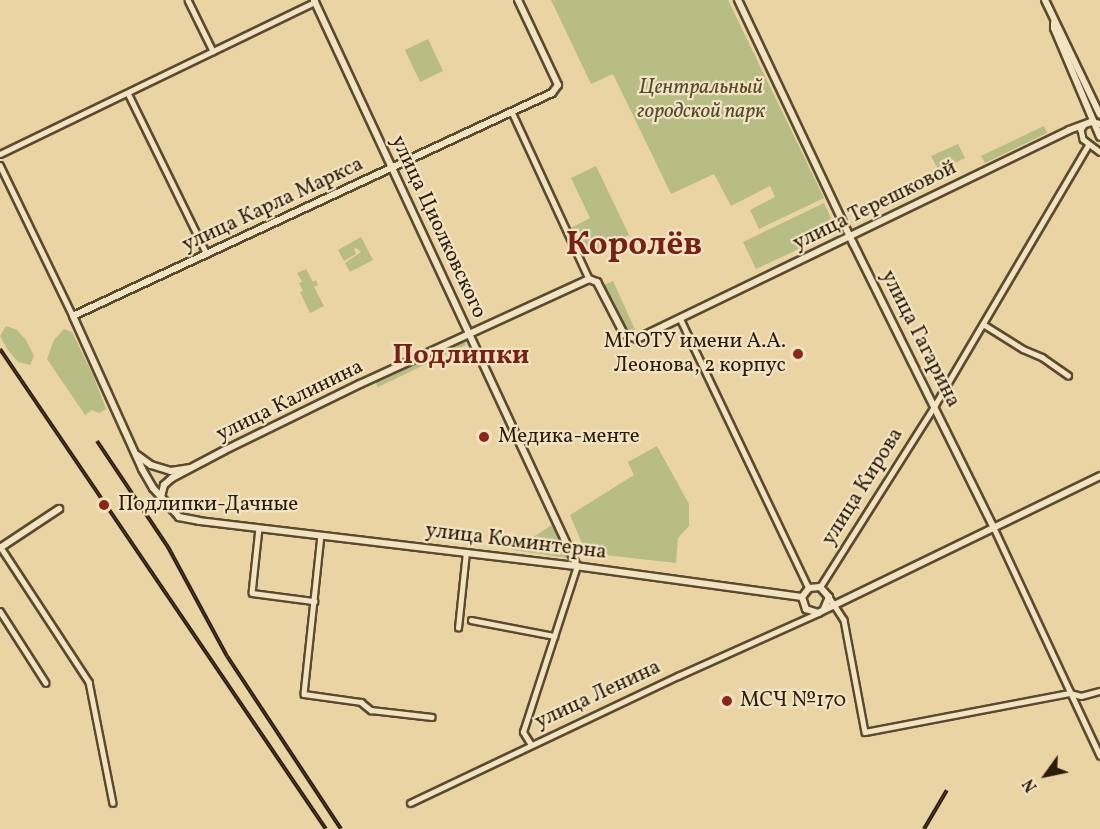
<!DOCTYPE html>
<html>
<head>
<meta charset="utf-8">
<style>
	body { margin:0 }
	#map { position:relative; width:1100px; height:829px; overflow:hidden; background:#ebd4a3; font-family:Vollkorn,serif }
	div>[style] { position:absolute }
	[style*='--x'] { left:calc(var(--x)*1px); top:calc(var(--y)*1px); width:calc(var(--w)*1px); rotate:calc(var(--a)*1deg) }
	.green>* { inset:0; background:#b8bc85 }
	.roads { filter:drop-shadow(2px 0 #5c4a2f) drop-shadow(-2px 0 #5c4a2f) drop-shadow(0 2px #5c4a2f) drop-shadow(0 -2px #5c4a2f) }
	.street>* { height:4.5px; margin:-2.25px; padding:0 2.25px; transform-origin:2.25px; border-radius:2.25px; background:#f2e3c3 }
	.secondary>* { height:6px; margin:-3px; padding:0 3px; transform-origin:3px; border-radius:3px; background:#f2e3c3 }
	.rail>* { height:4px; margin-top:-2px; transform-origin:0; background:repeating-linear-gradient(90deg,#f2e3c3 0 4.5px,#2d1c08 0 9px); box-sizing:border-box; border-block:2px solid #2d1c08 }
	.dots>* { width:16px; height:16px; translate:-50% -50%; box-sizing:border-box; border:3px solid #f2e3c3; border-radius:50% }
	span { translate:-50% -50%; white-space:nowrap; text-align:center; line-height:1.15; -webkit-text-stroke:4.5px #f2e3c3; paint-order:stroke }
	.park-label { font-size:21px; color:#574c2e; font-style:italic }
	.street-label { font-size:21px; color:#2d1c08 }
	.poi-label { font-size:21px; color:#2d1c08 }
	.right { translate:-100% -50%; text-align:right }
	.left { translate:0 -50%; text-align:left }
	.district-label { font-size:27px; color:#7a1f14; font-weight:700 }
	.town-label { font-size:33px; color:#7a1f14; font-weight:700 }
	.north { position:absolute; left:1016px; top:745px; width:60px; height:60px; -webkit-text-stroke:4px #f2e3c3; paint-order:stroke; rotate:237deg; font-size:16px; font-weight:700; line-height:24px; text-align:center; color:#2d1c08 }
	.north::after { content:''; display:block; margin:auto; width:21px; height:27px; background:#2d1c08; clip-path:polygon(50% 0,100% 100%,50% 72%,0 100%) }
</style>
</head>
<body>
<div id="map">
	<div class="green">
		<i style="clip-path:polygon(551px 0,728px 0,824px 198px,759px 229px,750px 210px,775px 197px,770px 186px,731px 206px,714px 174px,671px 194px,613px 74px,591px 84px)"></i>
		<i style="clip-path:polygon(428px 39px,443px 71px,420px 82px,405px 50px)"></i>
		<i style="clip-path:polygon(1044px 126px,1047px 133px,985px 163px,981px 156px)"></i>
		<i style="clip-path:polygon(958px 144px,965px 158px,939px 171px,931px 156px)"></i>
		<i style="clip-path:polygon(596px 166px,629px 235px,581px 258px,571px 228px,590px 218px,571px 178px)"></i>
		<i style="clip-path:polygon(824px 203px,837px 231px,756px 269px,743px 242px)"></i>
		<i style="clip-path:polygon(361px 237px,373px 260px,350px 272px,345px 263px,361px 252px,356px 248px,354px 249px,356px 254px,344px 261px,338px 250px)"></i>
		<i style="clip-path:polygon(306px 269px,313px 282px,316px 280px,318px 285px,314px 287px,324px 306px,310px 313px,300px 292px,303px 291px,299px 283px,302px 282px,297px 273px)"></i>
		<i style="clip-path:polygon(613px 281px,637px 334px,626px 333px,602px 286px)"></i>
		<i style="clip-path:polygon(6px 326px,17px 330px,26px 340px,34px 356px,30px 365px,18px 362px,8px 350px,0 336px)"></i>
		<i style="clip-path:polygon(64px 329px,72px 332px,93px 375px,106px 409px,99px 413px,92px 410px,85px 415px,47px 359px,54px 340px)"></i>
		<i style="clip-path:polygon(463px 338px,466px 345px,378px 387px,374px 380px)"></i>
		<i style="clip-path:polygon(657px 446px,689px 504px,689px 526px,678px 538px,676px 563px,586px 553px,570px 515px,634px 475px,628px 462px)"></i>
		<i style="clip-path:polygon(552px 525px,567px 558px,513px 550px)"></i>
	</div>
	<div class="roads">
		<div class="street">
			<i style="--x:188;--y:0;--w:57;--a:63.9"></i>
			<i style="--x:128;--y:93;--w:179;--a:63.9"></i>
			<i style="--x:512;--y:112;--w:184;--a:65.2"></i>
			<i style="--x:1084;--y:125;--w:6;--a:121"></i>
			<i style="--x:1081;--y:130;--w:9;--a:77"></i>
			<i style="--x:1083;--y:139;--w:21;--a:37"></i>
			<i style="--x:0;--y:154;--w:350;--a:-25.8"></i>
			<i style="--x:0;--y:165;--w:168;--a:64.2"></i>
			<i style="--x:680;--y:318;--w:299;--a:64.5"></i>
			<i style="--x:983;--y:324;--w:47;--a:32"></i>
			<i style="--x:1023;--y:349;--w:21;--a:23"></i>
			<i style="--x:1042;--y:357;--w:32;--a:35"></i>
			<i style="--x:259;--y:528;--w:65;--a:96.1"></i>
			<i style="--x:252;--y:593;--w:63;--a:7.4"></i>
			<i style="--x:994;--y:528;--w:251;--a:65"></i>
			<i style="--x:321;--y:535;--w:160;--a:96.1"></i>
			<i style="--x:304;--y:694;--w:58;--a:8"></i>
			<i style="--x:361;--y:702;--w:13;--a:39"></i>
			<i style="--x:371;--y:710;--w:61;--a:6.5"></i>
			<i style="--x:0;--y:546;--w:163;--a:56.8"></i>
			<i style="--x:89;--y:682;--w:123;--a:78.8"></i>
			<i style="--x:820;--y:587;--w:215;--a:-57.7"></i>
			<i style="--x:935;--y:405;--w:302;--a:-59.5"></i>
			<i style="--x:829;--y:597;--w:27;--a:57"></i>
			<i style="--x:844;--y:620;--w:114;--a:79.4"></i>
			<i style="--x:865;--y:732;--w:209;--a:-10.8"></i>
			<i style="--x:1070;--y:693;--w:11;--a:15"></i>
			<i style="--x:1081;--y:696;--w:20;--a:-15"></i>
			<i style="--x:0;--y:611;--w:85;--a:57.4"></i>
			<i style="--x:471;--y:620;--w:85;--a:10.9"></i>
			<i style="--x:458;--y:628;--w:76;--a:-84"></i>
			<i style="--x:531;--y:745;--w:15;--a:-122"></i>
			<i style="--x:523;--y:732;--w:175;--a:-72"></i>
			<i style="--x:410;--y:803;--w:297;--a:-25.4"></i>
			<i style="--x:678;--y:676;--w:154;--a:-24.2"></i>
		</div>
		<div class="secondary">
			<i style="--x:314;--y:0;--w:624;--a:65.08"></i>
			<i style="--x:518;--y:0;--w:94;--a:64.8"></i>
			<i style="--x:558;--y:85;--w:10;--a:127"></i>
			<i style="--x:552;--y:93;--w:528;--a:155.04"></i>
			<i style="--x:73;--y:316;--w:168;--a:65.7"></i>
			<i style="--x:142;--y:469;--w:22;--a:60"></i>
			<i style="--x:153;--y:488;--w:39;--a:48"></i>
			<i style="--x:179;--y:517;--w:20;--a:11"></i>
			<i style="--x:199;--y:521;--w:372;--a:6.8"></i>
			<i style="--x:568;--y:565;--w:236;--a:7.8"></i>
			<i style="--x:738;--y:0;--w:269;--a:64.7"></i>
			<i style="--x:853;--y:243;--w:318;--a:63.7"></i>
			<i style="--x:1045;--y:0;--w:127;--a:64.4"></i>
			<i style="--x:1054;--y:23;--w:5;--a:90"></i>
			<i style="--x:1054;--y:28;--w:118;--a:67.1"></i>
			<i style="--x:137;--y:455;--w:17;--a:36"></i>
			<i style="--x:151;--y:465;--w:21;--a:17"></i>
			<i style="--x:171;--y:471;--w:18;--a:-9"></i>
			<i style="--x:161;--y:497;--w:12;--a:-76"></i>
			<i style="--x:164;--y:485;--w:11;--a:-41"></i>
			<i style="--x:172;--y:478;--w:60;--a:-27.8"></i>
			<i style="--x:225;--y:450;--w:150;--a:-26.1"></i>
			<i style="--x:360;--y:384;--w:252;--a:-24.6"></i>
			<i style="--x:589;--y:279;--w:9;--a:21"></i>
			<i style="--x:597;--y:282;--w:59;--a:62.6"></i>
			<i style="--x:624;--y:334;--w:14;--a:21"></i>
			<i style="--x:637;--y:339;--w:480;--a:-25.8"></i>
			<i style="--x:1069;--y:130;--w:23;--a:-20"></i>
			<i style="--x:1091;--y:122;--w:9;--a:13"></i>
			<i style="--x:0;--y:548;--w:71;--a:-33.5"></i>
			<i style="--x:802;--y:597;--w:13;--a:72"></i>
			<i style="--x:806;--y:609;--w:13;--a:18"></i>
			<i style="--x:818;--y:613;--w:314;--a:-25.9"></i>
			<i style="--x:802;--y:597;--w:11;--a:-52"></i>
			<i style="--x:809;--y:588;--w:11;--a:-5"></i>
			<i style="--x:820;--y:587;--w:13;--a:48"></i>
			<i style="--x:829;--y:597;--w:13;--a:113"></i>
		</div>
	</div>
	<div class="rail">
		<i style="--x:0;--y:349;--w:580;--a:55.82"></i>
		<i style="--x:97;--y:441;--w:128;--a:56.2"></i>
		<i style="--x:168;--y:547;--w:124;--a:61.6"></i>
		<i style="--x:227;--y:656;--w:207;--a:56.6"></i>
		<i style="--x:924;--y:829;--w:45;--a:-59.5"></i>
	</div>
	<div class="dots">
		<i style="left:798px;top:354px;background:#8f2418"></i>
		<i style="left:484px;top:437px;background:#8f2418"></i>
		<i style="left:104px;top:505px;background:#8f2418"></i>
		<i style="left:727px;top:701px;background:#8f2418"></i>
	</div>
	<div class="park-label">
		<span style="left:701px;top:100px">Центральный<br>городской парк</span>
	</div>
	<div class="street-label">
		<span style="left:273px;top:205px;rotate:-25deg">улица Карла Маркса</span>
		<span style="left:875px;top:206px;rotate:-26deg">улица Терешковой</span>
		<span style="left:438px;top:227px;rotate:65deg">улица Циолковского</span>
		<span style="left:920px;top:339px;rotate:63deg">улица Гагарина</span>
		<span style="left:290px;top:401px;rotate:-26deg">улица Калинина</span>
		<span style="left:863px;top:487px;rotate:-58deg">улица Кирова</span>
		<span style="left:516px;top:542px;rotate:7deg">улица Коминтерна</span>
		<span style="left:598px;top:695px;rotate:-25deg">улица Ленина</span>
	</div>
	<div class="poi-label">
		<span class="right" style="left:786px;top:354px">МГОТУ имени А.А.<br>Леонова, 2 корпус</span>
		<span class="left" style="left:498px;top:437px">Медика-менте</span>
		<span class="left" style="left:118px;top:505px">Подлипки-Дачные</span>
		<span class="left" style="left:740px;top:701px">МСЧ №170</span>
	</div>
	<div class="district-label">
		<span style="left:461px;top:357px">Подлипки</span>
	</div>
	<div class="town-label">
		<span style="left:634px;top:247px">Королёв</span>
	</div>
	<div class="north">N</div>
</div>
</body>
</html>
